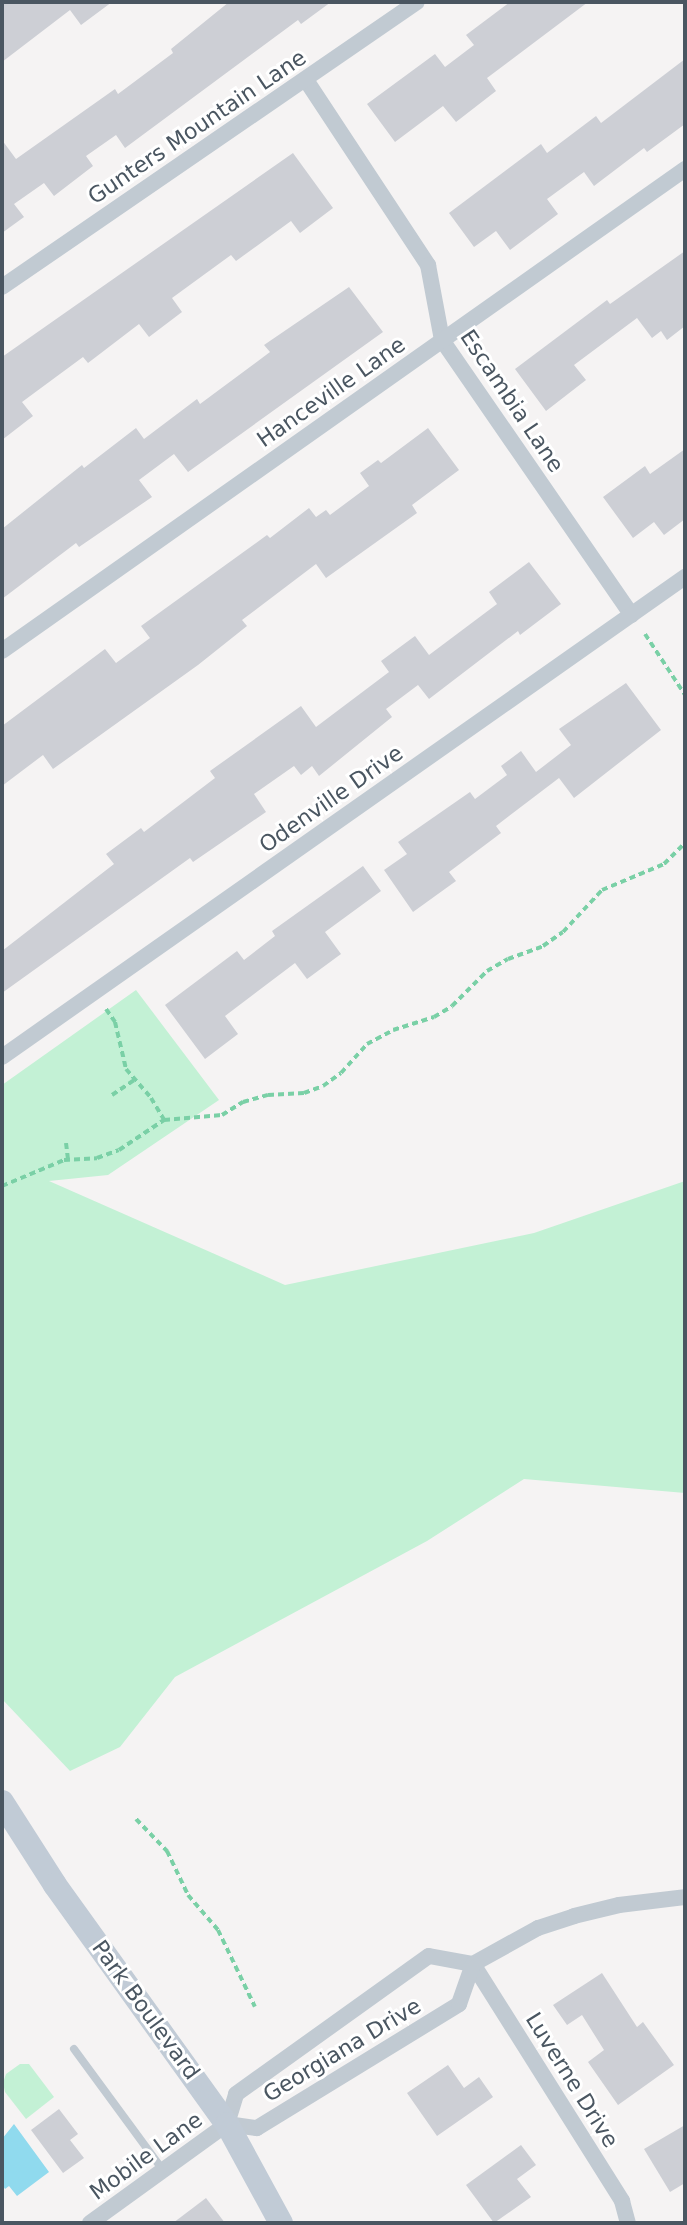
<!DOCTYPE html>
<html>
<head>
<meta charset="utf-8">
<style>
	body { margin:0 }
	#map { position:relative; width:687px; height:2225px; overflow:hidden; background:#f5f3f3; font-family:"DejaVu Sans",sans-serif }
	div>[style] { position:absolute }
	[style*='--x'] { left:calc(var(--x)*1px); top:calc(var(--y)*1px); width:calc(var(--w)*1px); rotate:calc(var(--a)*1deg) }
	.green>* { inset:0; background:#c3f1d5 }
	.water>* { inset:0; background:#90daee }
	.building>* { inset:0; background:#cdcfd5 }
	.path>* { height:4px; margin-top:-2px; transform-origin:0; background:repeating-linear-gradient(90deg,#7ad0a6 0 6px,transparent 0 10px) }
	.lane>* { height:8px; margin:-4px; padding:0 4px; transform-origin:4px; border-radius:4px; background:#c1cad2 }
	.street>* { height:16px; margin:-8px; padding:0 8px; transform-origin:8px; border-radius:8px; background:#c1cad2 }
	.secondary>* { height:24px; margin:-12px; padding:0 12px; transform-origin:12px; border-radius:12px; background:#c1cbd6 }
	span { translate:-50% -50%; white-space:nowrap; text-align:center; line-height:1.15; -webkit-text-stroke:6px #fff; paint-order:stroke }
	.street-label { font-size:22px; color:#4a5661 }
	.frame { position:absolute; inset:0; border:4px solid #4a5661; pointer-events:none }
</style>
</head>
<body>
<div id="map">
	<div class="green">
		<i style="clip-path:polygon(136px 990px,219px 1100px,108px 1175px,49px 1181px,285px 1285px,534px 1233px,685px 1181px,685px 1493px,524px 1479px,427px 1541px,175px 1677px,120px 1747px,70px 1771px,2px 1699px,2px 1085px)"></i>
		<i style="clip-path:polygon(20px 2064px,29px 2064px,54px 2097px,26px 2119px,5px 2092px,3px 2083px,6px 2074px)"></i>
	</div>
	<div class="water">
		<i style="clip-path:polygon(14px 2124px,49px 2172px,17px 2196px,9px 2186px,5px 2189px,2px 2184px,2px 2139px)"></i>
	</div>
	<div class="building">
		<i style="clip-path:polygon(2px 2px,112px 2px,81px 25px,70px 10px,2px 62px)"></i>
		<i style="clip-path:polygon(229px 2px,331px 2px,301px 24px,298px 20px,125px 148px,116px 135px,86px 156px,93px 166px,54px 196px,44px 183px,14px 204px,24px 217px,2px 233px,2px 140px,16px 159px,115px 89px,118px 94px,173px 53px,171px 49px)"></i>
		<i style="clip-path:polygon(510px 2px,588px 2px,487px 78px,496px 91px,456px 122px,443px 106px,395px 142px,367px 104px,435px 54px,445px 67px,474px 45px,466px 35px)"></i>
		<i style="clip-path:polygon(685px 59px,685px 124px,647px 152px,644px 148px,594px 186px,584px 172px,547px 199px,558px 214px,510px 250px,496px 231px,474px 247px,449px 213px,541px 144px,547px 153px,596px 116px,601px 123px)"></i>
		<i style="clip-path:polygon(293px 153px,333px 208px,300px 233px,291px 221px,236px 261px,231px 255px,172px 298px,182px 312px,149px 337px,139px 324px,88px 363px,83px 357px,22px 402px,33px 416px,2px 440px,2px 357px)"></i>
		<i style="clip-path:polygon(685px 251px,685px 326px,667px 340px,661px 331px,652px 338px,637px 318px,574px 365px,586px 380px,546px 411px,515px 369px,607px 300px,610px 304px)"></i>
		<i style="clip-path:polygon(349px 287px,383px 332px,188px 472px,174px 454px,139px 480px,152px 497px,79px 547px,76px 543px,2px 599px,2px 529px,82px 465px,84px 468px,136px 428px,144px 439px,197px 399px,200px 404px,270px 352px,264px 345px)"></i>
		<i style="clip-path:polygon(428px 428px,459px 470px,412px 505px,417px 513px,326px 578px,316px 564px,242px 620px,247px 626px,198px 665px,53px 769px,43px 755px,2px 786px,2px 726px,105px 649px,116px 663px,150px 638px,141px 626px,267px 535px,270px 538px,309px 508px,316px 517px,326px 510px,330px 515px,369px 486px,360px 473px,378px 460px,381px 463px)"></i>
		<i style="clip-path:polygon(685px 449px,685px 519px,664px 535px,654px 522px,633px 538px,603px 497px,645px 466px,650px 474px)"></i>
		<i style="clip-path:polygon(529px 562px,561px 604px,520px 635px,518px 631px,429px 699px,418px 685px,386px 709px,392px 717px,319px 776px,312px 766px,301px 775px,294px 766px,254px 794px,266px 812px,193px 862px,190px 858px,2px 993px,2px 951px,114px 864px,106px 854px,141px 828px,144px 832px,215px 778px,210px 771px,301px 706px,316px 727px,389px 672px,381px 661px,415px 636px,429px 655px,497px 604px,489px 592px)"></i>
		<i style="clip-path:polygon(626px 683px,661px 730px,574px 798px,559px 778px,496px 826px,501px 833px,449px 872px,456px 881px,413px 912px,384px 870px,407px 854px,398px 842px,470px 792px,475px 799px,507px 775px,501px 766px,521px 751px,536px 772px,571px 745px,559px 729px)"></i>
		<i style="clip-path:polygon(363px 866px,381px 891px,325px 932px,341px 954px,307px 979px,295px 963px,225px 1016px,238px 1034px,205px 1059px,165px 1005px,237px 951px,244px 960px,275px 936px,272px 931px)"></i>
		<i style="clip-path:polygon(602px 1973px,637px 2027px,643px 2022px,674px 2065px,618px 2105px,588px 2062px,604px 2050px,582px 2015px,567px 2025px,553px 2005px)"></i>
		<i style="clip-path:polygon(448px 2065px,464px 2088px,479px 2077px,493px 2097px,437px 2136px,407px 2093px)"></i>
		<i style="clip-path:polygon(59px 2109px,78px 2134px,70px 2140px,84px 2158px,63px 2173px,31px 2130px)"></i>
		<i style="clip-path:polygon(685px 2125px,685px 2183px,670px 2192px,644px 2149px)"></i>
		<i style="clip-path:polygon(521px 2145px,536px 2165px,517px 2179px,531px 2197px,494px 2223px,466px 2185px)"></i>
		<i style="clip-path:polygon(206px 2198px,225px 2223px,173px 2223px)"></i>
	</div>
	<div class="path">
		<i style="--x:645;--y:634;--w:73;--a:56.7"></i>
		<i style="--x:106;--y:1009;--w:16;--a:55"></i>
		<i style="--x:115;--y:1022;--w:48;--a:76.8"></i>
		<i style="--x:126;--y:1069;--w:38;--a:49"></i>
		<i style="--x:151;--y:1098;--w:26;--a:59"></i>
		<i style="--x:164;--y:1120;--w:58;--a:-4.9"></i>
		<i style="--x:222;--y:1115;--w:25;--a:-32"></i>
		<i style="--x:243;--y:1102;--w:26;--a:-16"></i>
		<i style="--x:268;--y:1095;--w:36;--a:-3"></i>
		<i style="--x:304;--y:1093;--w:20;--a:-20"></i>
		<i style="--x:323;--y:1086;--w:22;--a:-36"></i>
		<i style="--x:341;--y:1073;--w:39;--a:-48"></i>
		<i style="--x:367;--y:1044;--w:30;--a:-28"></i>
		<i style="--x:393;--y:1030;--w:43;--a:-17.6"></i>
		<i style="--x:434;--y:1017;--w:21;--a:-31"></i>
		<i style="--x:452;--y:1006;--w:49;--a:-45"></i>
		<i style="--x:487;--y:971;--w:24;--a:-30"></i>
		<i style="--x:508;--y:959;--w:37;--a:-20"></i>
		<i style="--x:543;--y:946;--w:24;--a:-35"></i>
		<i style="--x:563;--y:932;--w:57;--a:-47.1"></i>
		<i style="--x:602;--y:890;--w:67;--a:-22.8"></i>
		<i style="--x:664;--y:864;--w:30;--a:-45"></i>
		<i style="--x:112;--y:1095;--w:27;--a:-34"></i>
		<i style="--x:66;--y:1143;--w:17;--a:83"></i>
		<i style="--x:2;--y:1186;--w:67;--a:-22.8"></i>
		<i style="--x:64;--y:1160;--w:33;--a:-3"></i>
		<i style="--x:97;--y:1158;--w:23;--a:-20"></i>
		<i style="--x:119;--y:1150;--w:54;--a:-33.7"></i>
		<i style="--x:136;--y:1819;--w:45;--a:45.9"></i>
		<i style="--x:167;--y:1851;--w:49;--a:64.5"></i>
		<i style="--x:188;--y:1895;--w:46;--a:49.4"></i>
		<i style="--x:218;--y:1930;--w:85;--a:64.3"></i>
	</div>
	<div class="lane">
		<i style="--x:74;--y:2049;--w:149;--a:53.7"></i>
	</div>
	<div class="street">
		<i style="--x:306;--y:80;--w:222;--a:56.6"></i>
		<i style="--x:428;--y:265;--w:76;--a:79.4"></i>
		<i style="--x:442;--y:340;--w:334;--a:55.4"></i>
		<i style="--x:2;--y:287;--w:503;--a:-34.48"></i>
		<i style="--x:2;--y:651;--w:836;--a:-35.21"></i>
		<i style="--x:2;--y:1057;--w:835;--a:-35.1"></i>
		<i style="--x:473;--y:1964;--w:280;--a:57.8"></i>
		<i style="--x:622;--y:2201;--w:23;--a:75"></i>
		<i style="--x:227;--y:2124;--w:31;--a:-73"></i>
		<i style="--x:236;--y:2094;--w:237;--a:-35.6"></i>
		<i style="--x:429;--y:1956;--w:45;--a:10.3"></i>
		<i style="--x:473;--y:1964;--w:74;--a:-29"></i>
		<i style="--x:538;--y:1928;--w:38;--a:-18"></i>
		<i style="--x:574;--y:1916;--w:46;--a:-13.7"></i>
		<i style="--x:619;--y:1905;--w:66;--a:-6.9"></i>
		<i style="--x:227;--y:2124;--w:30;--a:8"></i>
		<i style="--x:257;--y:2128;--w:237;--a:-31.5"></i>
		<i style="--x:459;--y:2004;--w:42;--a:-70.7"></i>
		<i style="--x:90;--y:2223;--w:169;--a:-35.9"></i>
	</div>
	<div class="secondary">
		<i style="--x:2;--y:1802;--w:98;--a:57.4"></i>
		<i style="--x:55;--y:1885;--w:294;--a:54.3"></i>
		<i style="--x:227;--y:2124;--w:113;--a:61.4"></i>
	</div>
	<div class="street-label">
		<span style="left:197px;top:127px;rotate:-34deg">Gunters Mountain Lane</span>
		<span style="left:331px;top:392px;rotate:-35deg">Hanceville Lane</span>
		<span style="left:512px;top:401px;rotate:56deg">Escambia Lane</span>
		<span style="left:331px;top:799px;rotate:-35deg">Odenville Drive</span>
		<span style="left:146px;top:2010px;rotate:54deg">Park Boulevard</span>
		<span style="left:342px;top:2050px;rotate:-31deg">Georgiana Drive</span>
		<span style="left:572px;top:2080px;rotate:58deg">Luverne Drive</span>
		<span style="left:146px;top:2156px;rotate:-36deg">Mobile Lane</span>
	</div>
	<div class="frame"></div>
</div>
</body>
</html>
